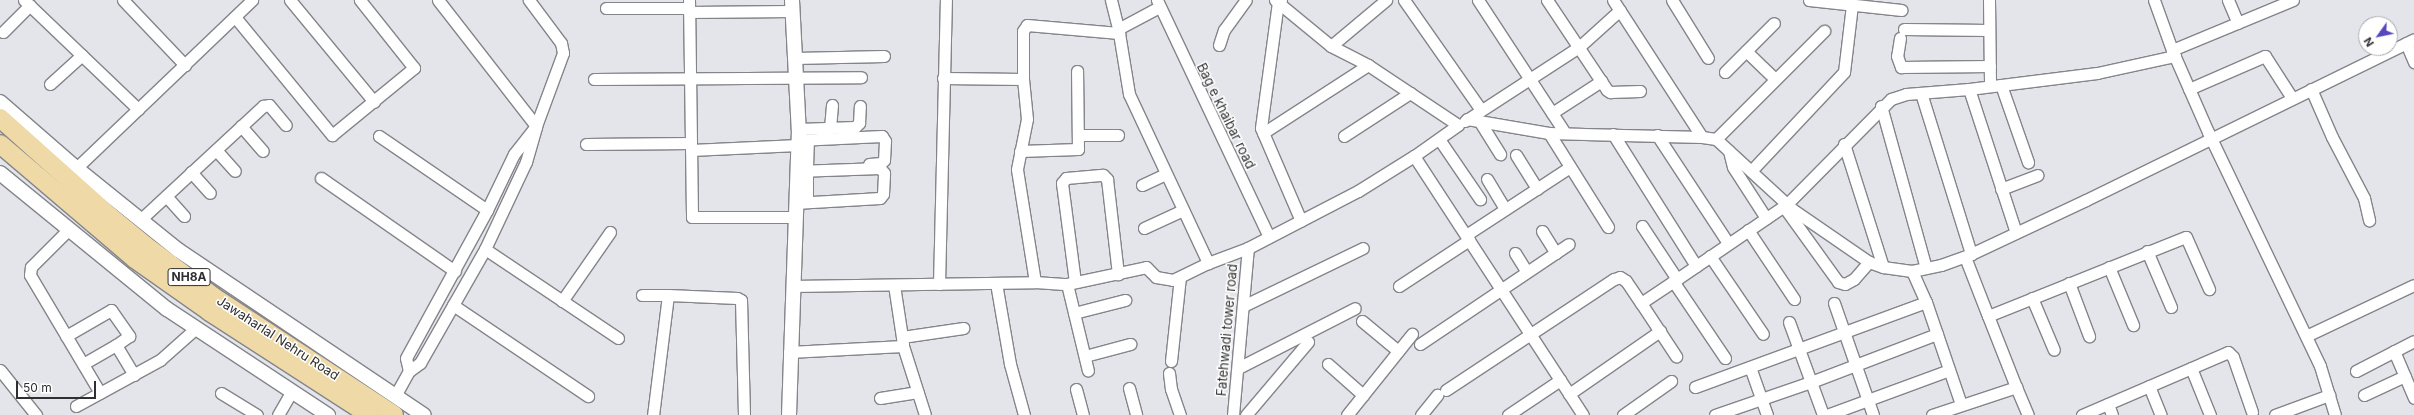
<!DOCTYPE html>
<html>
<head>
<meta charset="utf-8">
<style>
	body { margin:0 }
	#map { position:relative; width:2414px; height:415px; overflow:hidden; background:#e4e5eb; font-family:Inter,sans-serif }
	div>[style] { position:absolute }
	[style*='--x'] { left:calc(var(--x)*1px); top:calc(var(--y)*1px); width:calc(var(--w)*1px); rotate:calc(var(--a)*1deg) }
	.roads { filter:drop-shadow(1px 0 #84858a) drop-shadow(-1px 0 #84858a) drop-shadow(0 1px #84858a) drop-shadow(0 -1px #84858a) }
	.minor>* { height:11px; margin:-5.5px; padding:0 5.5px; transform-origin:5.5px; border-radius:5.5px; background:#fff }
	.tertiary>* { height:14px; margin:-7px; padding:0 7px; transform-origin:7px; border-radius:7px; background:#fff }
	.primary>* { height:18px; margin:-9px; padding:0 9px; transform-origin:9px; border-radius:9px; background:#efd9a6 }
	span { translate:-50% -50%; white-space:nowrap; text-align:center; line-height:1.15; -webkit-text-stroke:3px #fff; paint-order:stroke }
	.shield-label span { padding:1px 3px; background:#fff; border:1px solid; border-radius:3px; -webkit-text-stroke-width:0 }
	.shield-label { font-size:12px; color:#2f2f31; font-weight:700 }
	.street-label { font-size:13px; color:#2f2f31 }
	.north { position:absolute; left:2358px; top:16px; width:40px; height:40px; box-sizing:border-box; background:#fff; border:1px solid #acacad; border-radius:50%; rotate:237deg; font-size:11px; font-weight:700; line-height:16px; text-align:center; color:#2f2f31 }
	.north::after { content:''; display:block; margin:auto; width:14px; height:18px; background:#5447bf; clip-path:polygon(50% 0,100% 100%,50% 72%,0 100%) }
	.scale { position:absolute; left:16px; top:381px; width:80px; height:18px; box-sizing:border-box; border:2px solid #2f2f31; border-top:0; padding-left:5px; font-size:12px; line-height:14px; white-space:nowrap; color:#2f2f31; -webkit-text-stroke:3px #fff; paint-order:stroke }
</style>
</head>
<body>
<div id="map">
	<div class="roads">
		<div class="minor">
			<i style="--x:24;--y:0;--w:158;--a:43.7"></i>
			<i style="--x:123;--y:0;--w:90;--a:46.4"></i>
			<i style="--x:290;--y:0;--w:132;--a:50.5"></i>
			<i style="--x:438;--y:0;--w:160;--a:52.1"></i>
			<i style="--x:689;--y:0;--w:217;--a:89.2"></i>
			<i style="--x:692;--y:217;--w:102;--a:0"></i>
			<i style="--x:1111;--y:0;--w:34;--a:76"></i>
			<i style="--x:1157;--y:0;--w:262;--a:64.7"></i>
			<i style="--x:1275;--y:0;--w:72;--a:39.4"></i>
			<i style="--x:1331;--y:46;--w:42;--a:27.2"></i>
			<i style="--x:1368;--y:65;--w:108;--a:33.7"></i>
			<i style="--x:1458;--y:125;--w:54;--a:144.8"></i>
			<i style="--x:1414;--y:156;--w:309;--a:56.9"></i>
			<i style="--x:1281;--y:0;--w:4;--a:146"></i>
			<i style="--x:1278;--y:2;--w:127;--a:97.7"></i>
			<i style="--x:1261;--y:128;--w:101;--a:66.7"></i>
			<i style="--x:1404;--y:0;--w:134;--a:55"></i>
			<i style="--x:1478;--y:0;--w:159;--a:56.8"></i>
			<i style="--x:1547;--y:0;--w:108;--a:56.3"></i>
			<i style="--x:1607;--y:90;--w:4;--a:34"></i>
			<i style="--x:1610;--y:92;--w:30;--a:-2"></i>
			<i style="--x:1613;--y:0;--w:163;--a:57"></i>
			<i style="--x:1672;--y:0;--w:68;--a:58.2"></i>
			<i style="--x:1809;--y:0;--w:93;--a:6.2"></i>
			<i style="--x:1989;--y:0;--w:86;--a:89.3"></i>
			<i style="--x:2154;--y:0;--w:53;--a:70.2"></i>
			<i style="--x:2172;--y:50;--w:90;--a:66.3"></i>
			<i style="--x:2208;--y:132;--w:259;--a:64.4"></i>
			<i style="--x:2320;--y:366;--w:51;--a:73"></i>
			<i style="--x:2228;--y:0;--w:25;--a:67"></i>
			<i style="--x:606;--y:8;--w:83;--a:0"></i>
			<i style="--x:689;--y:12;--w:103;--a:-0.6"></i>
			<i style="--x:235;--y:17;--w:153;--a:50.6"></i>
			<i style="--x:332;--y:135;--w:106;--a:-39.3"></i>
			<i style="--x:414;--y:68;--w:87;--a:-128.5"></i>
			<i style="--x:1118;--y:29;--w:47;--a:-28.2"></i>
			<i style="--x:1904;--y:29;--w:85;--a:0.7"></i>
			<i style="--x:3;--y:32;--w:38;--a:-45"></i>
			<i style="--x:1900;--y:38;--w:18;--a:99"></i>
			<i style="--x:1897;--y:56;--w:12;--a:70"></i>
			<i style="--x:1901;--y:67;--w:89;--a:-0.6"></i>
			<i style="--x:2406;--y:43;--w:21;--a:67"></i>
			<i style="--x:1219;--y:45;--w:16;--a:-72"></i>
			<i style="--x:1224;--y:30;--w:37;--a:-54"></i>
			<i style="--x:1331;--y:46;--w:72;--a:-39.9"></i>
			<i style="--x:2172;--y:50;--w:131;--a:-22.5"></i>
			<i style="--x:1746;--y:51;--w:40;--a:44"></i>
			<i style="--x:795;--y:58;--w:89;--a:-1.3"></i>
			<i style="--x:1725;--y:72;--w:69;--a:-45"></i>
			<i style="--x:943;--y:78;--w:80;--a:0.7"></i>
			<i style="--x:594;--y:79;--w:267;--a:-0.4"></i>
			<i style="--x:50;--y:84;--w:43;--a:-42.2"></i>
			<i style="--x:2001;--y:85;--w:82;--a:70.7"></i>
			<i style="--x:1969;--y:89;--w:151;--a:71.9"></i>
			<i style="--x:2189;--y:89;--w:83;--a:-23.5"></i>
			<i style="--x:2265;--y:56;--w:50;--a:57.3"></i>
			<i style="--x:2311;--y:89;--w:52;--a:66.4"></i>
			<i style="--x:2332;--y:137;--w:69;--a:62.3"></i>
			<i style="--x:2364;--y:198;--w:23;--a:77"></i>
			<i style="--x:1921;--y:93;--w:169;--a:72.7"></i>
			<i style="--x:1881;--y:106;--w:168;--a:74.5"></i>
			<i style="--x:1552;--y:113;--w:59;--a:-33.1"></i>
			<i style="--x:1467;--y:119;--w:83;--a:9.7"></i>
			<i style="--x:1549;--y:133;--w:153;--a:1.5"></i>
			<i style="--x:1702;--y:137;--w:14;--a:8"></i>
			<i style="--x:1716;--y:139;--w:153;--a:-45"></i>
			<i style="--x:1465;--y:121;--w:136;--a:-33"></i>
			<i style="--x:1579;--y:47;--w:55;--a:-42.1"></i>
			<i style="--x:1480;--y:122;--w:38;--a:58"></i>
			<i style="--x:241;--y:126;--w:33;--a:49"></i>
			<i style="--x:830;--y:128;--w:23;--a:-85"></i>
			<i style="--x:798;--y:129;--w:57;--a:-2"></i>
			<i style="--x:855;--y:127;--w:6;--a:-45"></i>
			<i style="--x:859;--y:123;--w:17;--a:-87"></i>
			<i style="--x:1263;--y:133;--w:125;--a:-32.9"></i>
			<i style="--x:1549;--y:133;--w:111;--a:57.9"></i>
			<i style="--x:1613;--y:134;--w:156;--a:57.8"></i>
			<i style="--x:1079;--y:135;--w:39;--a:0"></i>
			<i style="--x:1657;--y:135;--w:129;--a:56.7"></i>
			<i style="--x:379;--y:136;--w:131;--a:34.4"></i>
			<i style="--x:1344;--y:136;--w:79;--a:-33.1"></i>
			<i style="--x:1439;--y:139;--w:73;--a:55.7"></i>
			<i style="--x:1716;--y:139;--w:103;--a:42.6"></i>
			<i style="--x:1792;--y:209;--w:93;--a:34.5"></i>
			<i style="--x:1869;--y:262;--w:15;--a:20"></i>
			<i style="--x:1883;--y:267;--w:29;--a:8"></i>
			<i style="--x:1912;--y:271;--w:30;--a:-12"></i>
			<i style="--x:1941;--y:265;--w:32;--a:-20"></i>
			<i style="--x:1971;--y:254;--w:127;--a:-25.2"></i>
			<i style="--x:2086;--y:200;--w:365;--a:-26.1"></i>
			<i style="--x:798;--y:140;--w:84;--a:-2.7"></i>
			<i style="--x:882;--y:136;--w:6;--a:59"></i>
			<i style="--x:885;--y:141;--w:19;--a:93"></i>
			<i style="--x:884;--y:160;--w:4;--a:135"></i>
			<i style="--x:881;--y:163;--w:12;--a:175"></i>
			<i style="--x:586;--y:144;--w:105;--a:-0.5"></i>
			<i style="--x:1844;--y:144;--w:129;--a:72.4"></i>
			<i style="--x:216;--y:150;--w:28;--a:48"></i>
			<i style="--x:691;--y:150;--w:107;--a:-2.7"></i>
			<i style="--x:1020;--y:151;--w:58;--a:-2"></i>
			<i style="--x:1078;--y:149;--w:78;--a:-90.7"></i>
			<i style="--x:1729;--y:151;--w:16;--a:76"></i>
			<i style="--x:1733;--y:167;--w:61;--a:57.1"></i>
			<i style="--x:1516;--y:155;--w:40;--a:58"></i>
			<i style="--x:807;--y:167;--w:27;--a:-88"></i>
			<i style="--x:1751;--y:171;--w:136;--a:-46.8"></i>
			<i style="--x:1844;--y:72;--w:67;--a:-83.2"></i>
			<i style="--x:191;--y:172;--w:28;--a:48"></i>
			<i style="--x:70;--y:174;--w:252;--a:-43.7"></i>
			<i style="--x:321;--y:178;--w:163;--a:34.8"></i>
			<i style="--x:1487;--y:179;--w:35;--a:59"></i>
			<i style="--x:1142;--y:185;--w:26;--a:-25"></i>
			<i style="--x:2001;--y:189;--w:39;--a:-21"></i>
			<i style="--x:166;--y:196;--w:27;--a:48"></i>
			<i style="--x:807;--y:202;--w:32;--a:-90"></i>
			<i style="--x:795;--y:203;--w:85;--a:-3.4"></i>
			<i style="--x:880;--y:198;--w:5;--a:-53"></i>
			<i style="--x:883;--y:194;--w:21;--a:-87"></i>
			<i style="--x:884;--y:173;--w:6;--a:-129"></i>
			<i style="--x:880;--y:168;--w:83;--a:177.9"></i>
			<i style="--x:1784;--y:207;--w:92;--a:54.2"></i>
			<i style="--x:1838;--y:282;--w:7;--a:16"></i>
			<i style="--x:1845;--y:284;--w:10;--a:-29"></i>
			<i style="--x:1854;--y:279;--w:23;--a:-49"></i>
			<i style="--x:140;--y:220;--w:168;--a:-42.8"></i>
			<i style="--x:263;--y:106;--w:6;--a:-9"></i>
			<i style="--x:269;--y:105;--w:26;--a:50"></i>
			<i style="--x:1642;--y:226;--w:64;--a:56.6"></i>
			<i style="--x:1144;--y:228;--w:43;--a:-24.8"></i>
			<i style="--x:69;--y:229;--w:54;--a:135"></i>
			<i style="--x:31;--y:267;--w:8;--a:97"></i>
			<i style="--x:30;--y:275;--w:137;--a:59.3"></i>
			<i style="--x:1748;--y:230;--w:83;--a:56.3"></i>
			<i style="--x:1542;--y:231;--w:26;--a:58"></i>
			<i style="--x:1466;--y:235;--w:124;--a:-33.2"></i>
			<i style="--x:485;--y:249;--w:160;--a:33.8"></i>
			<i style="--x:2147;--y:251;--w:61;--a:66.8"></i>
			<i style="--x:1515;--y:253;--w:22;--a:58"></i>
			<i style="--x:1710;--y:256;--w:94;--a:55.8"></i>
			<i style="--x:1965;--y:257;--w:63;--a:68.7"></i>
			<i style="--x:2109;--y:267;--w:63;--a:67.5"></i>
			<i style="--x:1912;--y:271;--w:34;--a:66"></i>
			<i style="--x:1926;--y:302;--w:108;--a:71.1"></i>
			<i style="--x:1673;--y:281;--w:93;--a:56"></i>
			<i style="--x:1035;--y:282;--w:32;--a:4"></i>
			<i style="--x:1067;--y:284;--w:89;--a:76.4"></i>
			<i style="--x:1075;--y:282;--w:100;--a:-97.5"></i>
			<i style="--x:1062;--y:183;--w:6;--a:-51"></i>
			<i style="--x:1066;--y:178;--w:37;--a:-5"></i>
			<i style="--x:1103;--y:175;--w:6;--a:45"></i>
			<i style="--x:1107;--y:179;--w:96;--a:83.4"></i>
			<i style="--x:996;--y:283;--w:82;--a:80.2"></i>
			<i style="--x:1010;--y:364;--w:53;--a:74.6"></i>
			<i style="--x:2069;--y:283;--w:57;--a:69.3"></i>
			<i style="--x:939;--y:284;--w:284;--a:-88.6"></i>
			<i style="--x:1067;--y:284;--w:81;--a:-12.1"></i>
			<i style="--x:1146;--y:267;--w:14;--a:45"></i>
			<i style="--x:1156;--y:277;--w:17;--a:10"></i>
			<i style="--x:1173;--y:280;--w:39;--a:-26"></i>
			<i style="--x:894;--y:285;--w:60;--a:81.3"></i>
			<i style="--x:792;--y:286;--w:243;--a:-0.9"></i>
			<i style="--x:1035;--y:282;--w:114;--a:-99.1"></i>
			<i style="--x:1017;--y:169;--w:51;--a:-78.7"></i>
			<i style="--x:1027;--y:119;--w:40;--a:-95.7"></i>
			<i style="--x:1023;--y:79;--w:48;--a:-90"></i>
			<i style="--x:1023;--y:31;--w:7;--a:-56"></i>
			<i style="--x:1027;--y:25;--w:92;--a:5"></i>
			<i style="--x:1119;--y:33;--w:62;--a:80.7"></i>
			<i style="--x:1129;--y:94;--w:187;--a:64.9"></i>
			<i style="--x:1208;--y:263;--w:43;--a:-20.6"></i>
			<i style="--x:1248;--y:248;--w:124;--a:-27.4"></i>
			<i style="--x:1358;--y:191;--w:66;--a:-32"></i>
			<i style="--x:1399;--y:286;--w:84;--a:-33.3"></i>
			<i style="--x:642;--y:295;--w:26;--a:0"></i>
			<i style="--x:668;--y:295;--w:121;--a:97.1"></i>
			<i style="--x:668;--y:295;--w:69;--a:2.5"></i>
			<i style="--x:737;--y:298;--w:4;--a:27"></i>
			<i style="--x:741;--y:300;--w:115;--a:88.5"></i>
			<i style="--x:2032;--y:298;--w:56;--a:67.1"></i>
			<i style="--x:562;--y:301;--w:84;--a:-55.2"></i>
			<i style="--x:1641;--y:303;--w:64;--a:56.6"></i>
			<i style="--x:1834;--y:303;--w:119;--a:70.8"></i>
			<i style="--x:453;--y:305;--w:163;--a:34"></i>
			<i style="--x:1243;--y:306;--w:133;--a:-25.8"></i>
			<i style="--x:1074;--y:313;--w:53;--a:-14.3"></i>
			<i style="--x:1362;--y:321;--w:47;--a:39.8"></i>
			<i style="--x:1789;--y:322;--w:99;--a:69.9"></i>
			<i style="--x:66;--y:336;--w:52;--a:-30"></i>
			<i style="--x:111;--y:310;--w:32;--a:55"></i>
			<i style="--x:129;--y:336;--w:16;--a:145"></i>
			<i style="--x:2306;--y:336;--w:119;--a:-25.3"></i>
			<i style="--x:902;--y:337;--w:62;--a:-8.4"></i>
			<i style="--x:1420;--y:344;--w:179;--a:-33.9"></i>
			<i style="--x:2394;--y:351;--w:51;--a:66.9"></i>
			<i style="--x:789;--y:352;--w:114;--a:-3"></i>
			<i style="--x:903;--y:346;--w:72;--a:72.3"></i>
			<i style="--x:1085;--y:356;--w:47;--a:-14.9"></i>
			<i style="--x:1171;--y:361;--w:84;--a:-83.9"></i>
			<i style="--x:83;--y:364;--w:38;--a:-30"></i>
			<i style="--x:116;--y:345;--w:35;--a:59"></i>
			<i style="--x:1328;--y:364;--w:47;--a:41.5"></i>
			<i style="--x:1750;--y:367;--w:51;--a:70.5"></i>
			<i style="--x:1238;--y:368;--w:131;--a:-27.1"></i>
			<i style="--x:2191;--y:368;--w:51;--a:68"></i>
			<i style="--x:0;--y:370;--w:58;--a:51.3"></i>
			<i style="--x:409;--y:371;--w:13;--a:-103"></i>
			<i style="--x:406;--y:358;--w:169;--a:-61.3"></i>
			<i style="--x:487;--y:210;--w:62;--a:-64.3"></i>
			<i style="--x:514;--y:154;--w:31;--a:-52"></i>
			<i style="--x:2356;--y:371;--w:65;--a:-27.3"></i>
			<i style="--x:1169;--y:373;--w:16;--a:83"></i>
			<i style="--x:1171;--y:389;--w:28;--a:71"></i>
			<i style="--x:2149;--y:386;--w:31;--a:68"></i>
			<i style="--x:1695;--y:387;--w:246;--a:-20.2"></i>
			<i style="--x:2016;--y:387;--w:76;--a:-111.5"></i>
			<i style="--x:1988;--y:316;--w:213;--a:-21.8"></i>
			<i style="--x:2186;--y:237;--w:57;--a:66.1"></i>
			<i style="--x:1129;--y:388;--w:28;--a:75"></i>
			<i style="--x:1076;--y:389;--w:27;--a:75"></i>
			<i style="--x:1446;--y:390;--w:201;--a:-33.5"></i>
			<i style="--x:1614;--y:279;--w:6;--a:-18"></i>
			<i style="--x:1620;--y:277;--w:7;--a:34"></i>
			<i style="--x:1626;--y:281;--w:27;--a:56"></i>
			<i style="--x:1641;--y:303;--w:43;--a:-33.7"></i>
			<i style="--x:1677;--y:279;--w:133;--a:-34.3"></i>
			<i style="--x:1787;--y:204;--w:148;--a:-45.3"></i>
			<i style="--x:1891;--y:99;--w:16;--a:-18"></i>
			<i style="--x:1906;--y:94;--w:63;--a:-4.5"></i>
			<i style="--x:1969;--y:89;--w:129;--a:-7.1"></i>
			<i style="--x:2097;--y:73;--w:80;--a:-12.3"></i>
			<i style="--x:221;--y:393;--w:42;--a:31.4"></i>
			<i style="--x:1569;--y:394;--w:111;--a:-34.7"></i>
			<i style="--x:2364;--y:395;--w:45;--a:-24.9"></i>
			<i style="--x:395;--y:396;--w:29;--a:-61"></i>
			<i style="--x:409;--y:371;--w:14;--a:-36"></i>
			<i style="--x:420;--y:363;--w:131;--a:-60.3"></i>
			<i style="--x:485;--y:249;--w:96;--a:-64.8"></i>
			<i style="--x:526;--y:162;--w:37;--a:-74"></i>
			<i style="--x:536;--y:126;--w:78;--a:-69.7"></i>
			<i style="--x:563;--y:53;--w:10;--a:-101"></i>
			<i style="--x:561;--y:43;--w:54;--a:-126.7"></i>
			<i style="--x:880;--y:398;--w:38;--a:-9"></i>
			<i style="--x:2108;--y:404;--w:12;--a:70"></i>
			<i style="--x:76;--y:406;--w:96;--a:-28.7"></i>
			<i style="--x:160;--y:360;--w:48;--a:-41.6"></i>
			<i style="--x:278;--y:415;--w:28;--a:-60"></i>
			<i style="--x:1233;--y:415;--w:168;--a:-84.9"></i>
			<i style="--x:1246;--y:415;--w:96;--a:-49.7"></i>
			<i style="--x:1347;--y:415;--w:104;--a:-51.3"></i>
			<i style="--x:1421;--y:415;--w:26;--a:-51"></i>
			<i style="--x:1508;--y:415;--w:63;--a:-33.9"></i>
			<i style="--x:1623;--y:415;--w:59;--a:-35.3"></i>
			<i style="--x:1715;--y:415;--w:102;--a:-19"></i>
			<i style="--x:1811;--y:382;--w:135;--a:-20.9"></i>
			<i style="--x:1827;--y:415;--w:130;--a:-20.2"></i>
			<i style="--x:1932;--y:415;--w:89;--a:-18.4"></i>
			<i style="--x:2016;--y:387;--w:30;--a:67"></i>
			<i style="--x:2082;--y:415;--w:159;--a:-23.3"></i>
			<i style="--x:2228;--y:352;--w:7;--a:45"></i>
			<i style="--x:2233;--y:357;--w:58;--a:70.9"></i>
			<i style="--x:2275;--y:415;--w:58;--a:-20.3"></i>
		</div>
		<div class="tertiary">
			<i style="--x:0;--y:102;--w:101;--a:41"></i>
			<i style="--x:76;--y:168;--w:131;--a:38.8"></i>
			<i style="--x:178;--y:250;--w:296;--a:33.9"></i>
			<i style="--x:0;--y:173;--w:215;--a:39.2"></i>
			<i style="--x:167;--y:309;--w:193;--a:33.4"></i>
			<i style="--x:789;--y:415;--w:281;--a:-88"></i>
			<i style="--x:799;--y:134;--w:134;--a:-93"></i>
		</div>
		<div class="primary">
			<i style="--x:0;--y:118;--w:150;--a:41.8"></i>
			<i style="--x:112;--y:218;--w:44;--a:39.5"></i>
			<i style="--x:146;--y:246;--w:85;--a:36.9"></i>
			<i style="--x:214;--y:297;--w:215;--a:33.2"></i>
			<i style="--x:0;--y:144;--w:177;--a:40.4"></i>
			<i style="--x:135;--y:259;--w:92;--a:35.2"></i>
			<i style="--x:210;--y:312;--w:189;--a:32.9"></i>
		</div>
	</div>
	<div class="shield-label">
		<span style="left:189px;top:277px">NH8A</span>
	</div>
	<div class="street-label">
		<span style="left:1226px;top:116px;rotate:64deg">Bag e khaibar road</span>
		<span style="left:1227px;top:330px;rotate:-85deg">Fatehwadi tower road</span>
		<span style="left:278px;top:338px;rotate:33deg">Jawaharlal Nehru Road</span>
	</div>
	<div class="north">N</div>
	<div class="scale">50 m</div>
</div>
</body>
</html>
